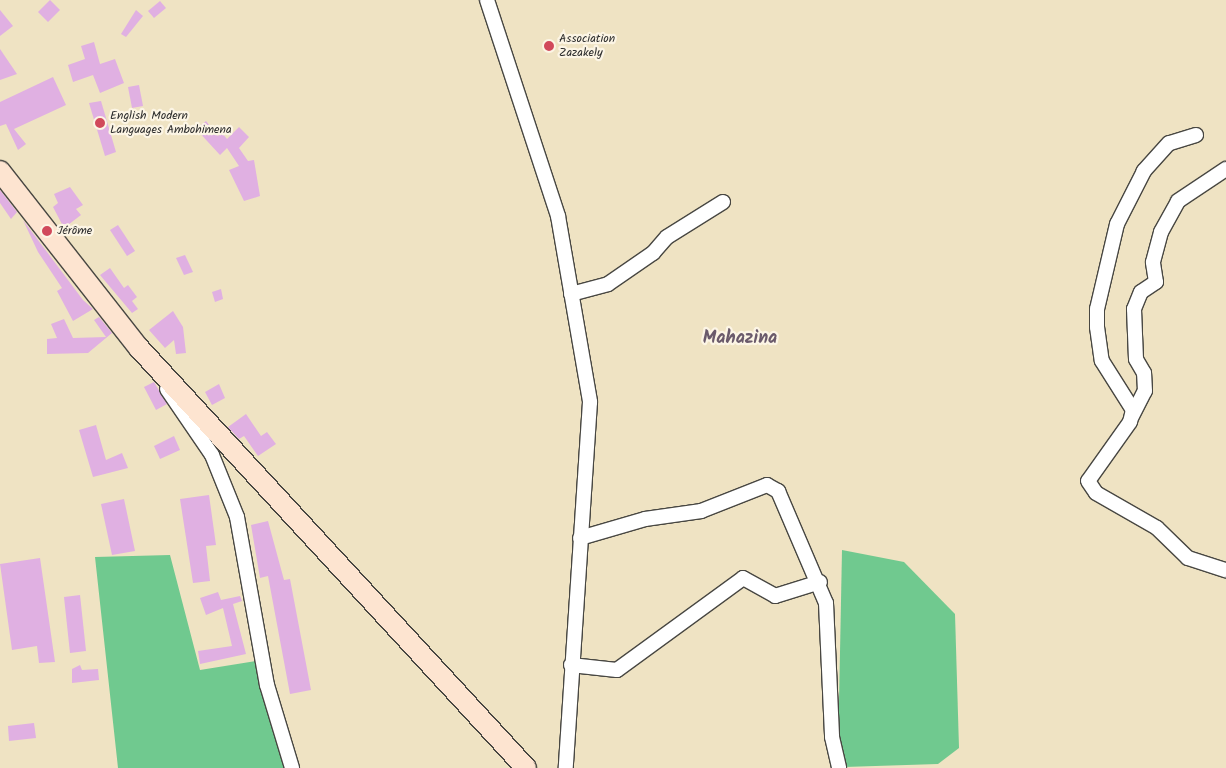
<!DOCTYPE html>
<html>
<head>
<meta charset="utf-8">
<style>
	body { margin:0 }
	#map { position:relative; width:1226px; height:768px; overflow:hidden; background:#efe3c3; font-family:Kalam,sans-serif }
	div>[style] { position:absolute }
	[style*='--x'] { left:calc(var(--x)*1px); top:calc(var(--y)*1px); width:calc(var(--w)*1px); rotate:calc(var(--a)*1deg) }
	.green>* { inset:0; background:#70c98f }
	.building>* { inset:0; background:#e0b0e2 }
	.roads { filter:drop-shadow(1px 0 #484742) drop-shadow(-1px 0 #484742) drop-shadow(0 1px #484742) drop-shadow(0 -1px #484742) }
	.street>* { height:14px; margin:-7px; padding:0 7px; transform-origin:7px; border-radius:7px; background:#fff }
	.secondary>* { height:20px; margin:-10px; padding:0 10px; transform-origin:10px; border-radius:10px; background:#fde4d0 }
	.dots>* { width:14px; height:14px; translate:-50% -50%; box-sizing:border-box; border:2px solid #fcf5e5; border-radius:50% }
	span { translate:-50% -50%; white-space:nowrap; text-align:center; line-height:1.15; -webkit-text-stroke:4.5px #fcf5e5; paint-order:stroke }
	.poi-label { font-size:12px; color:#2b2b2b }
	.left { translate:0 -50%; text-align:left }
	.district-label { font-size:18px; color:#6a5a6b; font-weight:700 }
</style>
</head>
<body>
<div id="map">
	<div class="green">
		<i style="clip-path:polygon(842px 550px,904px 562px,955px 614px,959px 748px,938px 764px,844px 767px,838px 755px)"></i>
		<i style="clip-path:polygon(170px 555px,200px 670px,263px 660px,292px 768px,118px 768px,95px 557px)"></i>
	</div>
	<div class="building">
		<i style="clip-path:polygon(50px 0,60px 10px,48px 22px,38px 12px)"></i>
		<i style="clip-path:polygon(160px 1px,166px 8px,154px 18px,148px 11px)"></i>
		<i style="clip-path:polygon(0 10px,13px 26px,0 36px)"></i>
		<i style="clip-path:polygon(136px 10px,143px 16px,126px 37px,121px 34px)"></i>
		<i style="clip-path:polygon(94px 42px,100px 64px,115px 59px,124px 83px,100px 93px,93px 75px,73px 82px,68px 65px,85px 59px,81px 46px)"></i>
		<i style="clip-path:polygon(0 49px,17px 74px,0 80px)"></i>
		<i style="clip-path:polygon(53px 77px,66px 105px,14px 129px,26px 144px,18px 150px,6px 124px,0 126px,0 102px)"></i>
		<i style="clip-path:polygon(139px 85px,143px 106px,132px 108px,128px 87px)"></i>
		<i style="clip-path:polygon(101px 101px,116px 152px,105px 156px,89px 103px)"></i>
		<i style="clip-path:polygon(206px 121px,218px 136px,222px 133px,227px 139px,239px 127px,249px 137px,239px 148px,248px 161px,254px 160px,260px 196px,244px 201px,229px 170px,239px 166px,227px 148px,220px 155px,196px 129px)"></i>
		<i style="clip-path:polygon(70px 187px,83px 205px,76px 209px,81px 215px,64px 228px,53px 207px,58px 203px,54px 194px)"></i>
		<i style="clip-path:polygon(0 190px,17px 212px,11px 219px,0 203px)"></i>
		<i style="clip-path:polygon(23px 220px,83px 300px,93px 309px,73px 321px,57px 291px,62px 288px,38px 252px)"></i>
		<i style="clip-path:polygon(118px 225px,135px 251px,127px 256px,110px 230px)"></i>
		<i style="clip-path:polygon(185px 255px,193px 272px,184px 275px,176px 258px)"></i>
		<i style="clip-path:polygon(110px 268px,124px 288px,128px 285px,137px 297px,132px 301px,138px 309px,132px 313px,100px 275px)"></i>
		<i style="clip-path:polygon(221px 289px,223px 299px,215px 302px,212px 292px)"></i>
		<i style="clip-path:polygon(173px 311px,183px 327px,186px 353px,176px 354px,174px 340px,165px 348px,149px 330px)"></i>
		<i style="clip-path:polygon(99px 317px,112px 333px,88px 353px,47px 354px,47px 339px,57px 338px,51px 324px,64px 319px,73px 338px,106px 337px,94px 320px)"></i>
		<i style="clip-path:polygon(154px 382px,167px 404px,156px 410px,144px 387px)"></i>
		<i style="clip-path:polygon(219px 384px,225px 398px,212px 405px,205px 392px)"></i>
		<i style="clip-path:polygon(246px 414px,261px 436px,267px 432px,276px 444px,258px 456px,244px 436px,239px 439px,228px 427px)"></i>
		<i style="clip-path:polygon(96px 425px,106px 460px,122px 453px,128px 468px,93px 477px,79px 430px)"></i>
		<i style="clip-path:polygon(174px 436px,180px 450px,160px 459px,154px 446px)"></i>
		<i style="clip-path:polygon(209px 495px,216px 545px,206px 546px,210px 581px,193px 583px,180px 499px)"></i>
		<i style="clip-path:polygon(124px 499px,135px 551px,112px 555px,101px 504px)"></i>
		<i style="clip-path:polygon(268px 521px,284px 580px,290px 579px,311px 690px,290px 694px,268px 576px,260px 578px,251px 525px)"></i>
		<i style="clip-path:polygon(40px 558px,55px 662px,39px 663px,37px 646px,12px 650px,0 564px)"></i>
		<i style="clip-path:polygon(218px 592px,221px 600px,240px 596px,242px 601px,233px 604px,246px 654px,200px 664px,198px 651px,232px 646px,223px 608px,206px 615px,200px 598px)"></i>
		<i style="clip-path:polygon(80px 595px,86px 651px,70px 653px,64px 597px)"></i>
		<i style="clip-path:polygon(80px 665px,82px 670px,98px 669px,99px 680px,72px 683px,72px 669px)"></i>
		<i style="clip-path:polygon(34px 723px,36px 738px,9px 741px,8px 726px)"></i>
	</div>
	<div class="roads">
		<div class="street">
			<i style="--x:487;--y:0;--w:227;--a:71.8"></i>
			<i style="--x:558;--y:216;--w:189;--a:80.2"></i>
			<i style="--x:590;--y:402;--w:367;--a:93.8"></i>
			<i style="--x:1196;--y:135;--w:28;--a:163"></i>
			<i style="--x:1169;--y:143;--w:38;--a:132"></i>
			<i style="--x:1144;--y:171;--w:59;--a:117"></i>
			<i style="--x:1117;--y:224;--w:87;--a:103.2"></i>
			<i style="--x:1097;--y:309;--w:18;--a:90"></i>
			<i style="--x:1097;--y:327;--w:34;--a:82"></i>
			<i style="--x:1102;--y:361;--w:58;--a:57.7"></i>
			<i style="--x:1133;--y:410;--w:12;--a:104"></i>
			<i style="--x:1130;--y:422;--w:72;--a:125.4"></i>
			<i style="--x:1088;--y:481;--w:14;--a:56"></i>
			<i style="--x:1096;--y:493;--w:70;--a:29.8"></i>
			<i style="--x:1157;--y:528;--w:43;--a:44.1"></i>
			<i style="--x:1188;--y:558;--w:40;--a:18"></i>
			<i style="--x:571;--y:294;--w:38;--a:-15"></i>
			<i style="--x:608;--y:284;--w:55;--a:-34.6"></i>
			<i style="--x:653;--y:253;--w:21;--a:-49"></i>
			<i style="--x:667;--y:237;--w:66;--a:-32"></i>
			<i style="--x:167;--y:389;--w:80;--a:55.7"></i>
			<i style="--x:212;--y:455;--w:67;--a:68"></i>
			<i style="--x:237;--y:517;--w:171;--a:79.9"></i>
			<i style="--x:267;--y:685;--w:87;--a:73.2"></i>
			<i style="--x:1132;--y:416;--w:28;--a:-63"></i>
			<i style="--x:1145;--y:391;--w:18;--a:-93"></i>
			<i style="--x:1144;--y:373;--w:16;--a:-120"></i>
			<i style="--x:1136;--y:359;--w:50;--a:-92.3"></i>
			<i style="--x:1134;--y:309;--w:18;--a:-68"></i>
			<i style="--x:1141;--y:292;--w:18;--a:-34"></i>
			<i style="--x:1156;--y:282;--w:20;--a:-99"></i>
			<i style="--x:1153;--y:262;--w:31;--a:-75"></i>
			<i style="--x:1161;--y:232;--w:35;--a:-61"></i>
			<i style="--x:1178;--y:201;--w:58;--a:-33.7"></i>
			<i style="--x:580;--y:538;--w:68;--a:-16.3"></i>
			<i style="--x:645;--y:519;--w:57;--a:-8.1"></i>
			<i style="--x:701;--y:511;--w:71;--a:-21.5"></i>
			<i style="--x:767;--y:485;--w:13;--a:29"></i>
			<i style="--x:778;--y:491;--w:122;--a:66.8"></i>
			<i style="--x:826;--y:603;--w:134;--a:87.4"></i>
			<i style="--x:832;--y:737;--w:32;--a:77"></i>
			<i style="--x:571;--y:665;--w:46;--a:6.2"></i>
			<i style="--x:617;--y:670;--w:156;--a:-36.1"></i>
			<i style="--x:743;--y:578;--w:37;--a:29"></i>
			<i style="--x:775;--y:596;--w:47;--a:-17.3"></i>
		</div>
		<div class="secondary">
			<i style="--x:0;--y:171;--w:225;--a:51.9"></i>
			<i style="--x:139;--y:348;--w:571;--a:47.34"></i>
		</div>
	</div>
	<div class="dots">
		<i style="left:549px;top:46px;background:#d1495b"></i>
		<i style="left:100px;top:123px;background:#d1495b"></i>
		<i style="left:47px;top:231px;background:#d1495b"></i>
	</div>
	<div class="poi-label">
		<span class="left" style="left:559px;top:46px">Association<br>Zazakely</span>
		<span class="left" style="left:110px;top:123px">English Modern<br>Languages Ambohimena</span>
		<span class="left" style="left:57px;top:231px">Jérôme</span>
	</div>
	<div class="district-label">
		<span style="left:740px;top:339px">Mahazina</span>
	</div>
</div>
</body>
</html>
